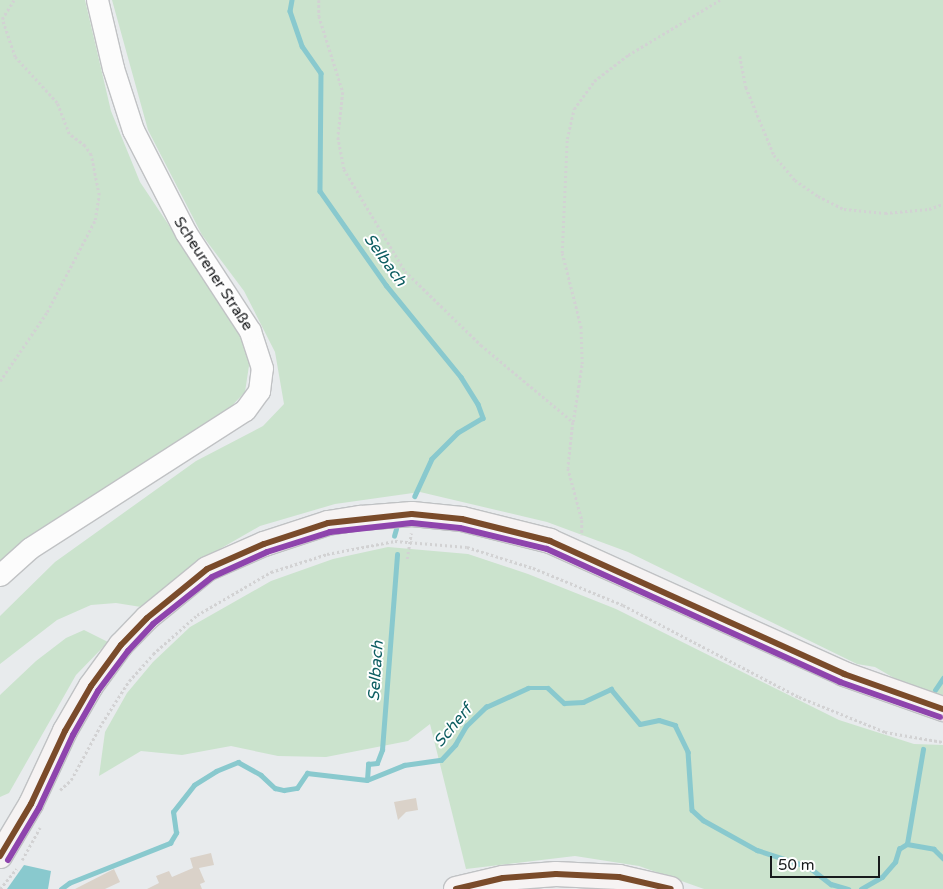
<!DOCTYPE html>
<html>
<head>
<meta charset="utf-8">
<style>
	body { margin:0 }
	#map { position:relative; width:943px; height:889px; overflow:hidden; background:#e8ebed; font-family:"Varela Round",sans-serif }
	div>[style] { position:absolute }
	[style*='--x'] { left:calc(var(--x)*1px); top:calc(var(--y)*1px); width:calc(var(--w)*1px); rotate:calc(var(--a)*1deg) }
	.green>* { inset:0; background:#cbe3cd }
	.water>* { inset:0; background:#89c9ce }
	.stream>* { height:4.5px; margin:-2.25px; padding:0 2.25px; transform-origin:2.25px; border-radius:2.25px; background:#89c9ce }
	.building>* { inset:0; background:#dad2c9 }
	.path>* { height:2.5px; margin-top:-1.25px; transform-origin:0; background:repeating-linear-gradient(90deg,#d2d2d3 0 2.5px,transparent 0 5px) }
	.roads { filter:drop-shadow(1px 0 #c0c2c4) drop-shadow(-1px 0 #c0c2c4) drop-shadow(0 1px #c0c2c4) drop-shadow(0 -1px #c0c2c4) }
	.tertiary>* { height:21px; margin:-10.5px; padding:0 10.5px; transform-origin:10.5px; border-radius:10.5px; background:#fcfcfc }
	.secondary>* { height:24px; margin:-12px; padding:0 12px; transform-origin:12px; border-radius:12px; background:#f6f3f3 }
	.bus-1>* { height:6px; margin:-3px; padding:0 3px; transform-origin:3px; border-radius:3px; background:#7a4b2a }
	.bus-2>* { height:6px; margin:-3px; padding:0 3px; transform-origin:3px; border-radius:3px; background:#8e44ad }
	span { translate:-50% -50%; white-space:nowrap; text-align:center; line-height:1.15; -webkit-text-stroke:4px #fff; paint-order:stroke }
	.street-label { font-size:15px; color:#181a1c }
	.water-label { font-size:16px; color:#0d5d61; font-style:italic }
	.scale { position:absolute; left:770px; top:856px; width:110px; height:22px; box-sizing:border-box; border:2px solid #181a1c; border-top:0; padding-left:6px; font-size:15px; line-height:18px; white-space:nowrap; color:#181a1c; -webkit-text-stroke:4px #fff; paint-order:stroke }
</style>
</head>
<body>
<div id="map">
	<div class="green">
		<i style="clip-path:polygon(0 0,85px 0,111px 111px,140px 182px,233px 321px,250px 359px,245px 392px,226px 412px,0 564px)"></i>
		<i style="clip-path:polygon(112px 0,943px 0,943px 697px,913px 689px,875px 667px,857px 664px,628px 552px,547px 522px,420px 492px,335px 504px,260px 526px,192px 565px,141px 607px,116px 603px,91px 605px,57px 620px,0 664px,0 616px,55px 562px,196px 461px,263px 426px,284px 404px,275px 352px,244px 291px,202px 235px,148px 130px)"></i>
		<i style="clip-path:polygon(388px 547px,468px 554px,528px 574px,616px 609px,839px 720px,914px 744px,943px 745px,943px 889px,704px 889px,639px 866px,575px 856px,466px 869px,430px 724px,408px 741px,326px 757px,278px 756px,231px 746px,182px 755px,141px 751px,99px 776px,105px 732px,127px 693px,153px 662px,190px 627px,271px 581px,333px 559px)"></i>
		<i style="clip-path:polygon(84px 630px,108px 642px,76px 675px,9px 793px,0 797px,0 695px,36px 661px,66px 638px)"></i>
	</div>
	<div class="water">
		<i style="clip-path:polygon(24px 865px,51px 871px,48px 889px,7px 889px)"></i>
	</div>
	<div class="stream">
		<i style="--x:292;--y:0;--w:11;--a:100"></i>
		<i style="--x:290;--y:11;--w:37;--a:71"></i>
		<i style="--x:302;--y:46;--w:33;--a:55"></i>
		<i style="--x:321;--y:73;--w:118;--a:90.5"></i>
		<i style="--x:320;--y:191;--w:115;--a:54.9"></i>
		<i style="--x:386;--y:285;--w:119;--a:50.8"></i>
		<i style="--x:461;--y:377;--w:32;--a:58"></i>
		<i style="--x:478;--y:404;--w:15;--a:70"></i>
		<i style="--x:483;--y:418;--w:29;--a:149"></i>
		<i style="--x:458;--y:433;--w:37;--a:135"></i>
		<i style="--x:432;--y:459;--w:41;--a:114.7"></i>
		<i style="--x:394;--y:536;--w:7;--a:-74"></i>
		<i style="--x:935;--y:690;--w:14;--a:-56"></i>
		<i style="--x:367;--y:780;--w:16;--a:-86"></i>
		<i style="--x:368;--y:764;--w:9;--a:-6"></i>
		<i style="--x:377;--y:763;--w:14;--a:-69"></i>
		<i style="--x:382;--y:750;--w:196;--a:-85.6"></i>
		<i style="--x:907;--y:844;--w:96;--a:-80.4"></i>
		<i style="--x:61;--y:889;--w:10;--a:-37"></i>
		<i style="--x:69;--y:883;--w:109;--a:-21.6"></i>
		<i style="--x:170;--y:843;--w:12;--a:-59"></i>
		<i style="--x:176;--y:833;--w:21;--a:-98"></i>
		<i style="--x:173;--y:812;--w:34;--a:-52"></i>
		<i style="--x:194;--y:785;--w:26;--a:-32"></i>
		<i style="--x:216;--y:771;--w:24;--a:-22"></i>
		<i style="--x:238;--y:762;--w:26;--a:29"></i>
		<i style="--x:261;--y:775;--w:19;--a:43"></i>
		<i style="--x:275;--y:788;--w:9;--a:13"></i>
		<i style="--x:284;--y:790;--w:13;--a:-9"></i>
		<i style="--x:297;--y:788;--w:18;--a:-56"></i>
		<i style="--x:307;--y:773;--w:60;--a:6.7"></i>
		<i style="--x:367;--y:780;--w:40;--a:-22"></i>
		<i style="--x:404;--y:765;--w:37;--a:-8"></i>
		<i style="--x:441;--y:760;--w:21;--a:-47"></i>
		<i style="--x:455;--y:745;--w:22;--a:-60"></i>
		<i style="--x:466;--y:726;--w:28;--a:-44"></i>
		<i style="--x:486;--y:707;--w:46;--a:-24.3"></i>
		<i style="--x:528;--y:688;--w:20;--a:0"></i>
		<i style="--x:548;--y:688;--w:22;--a:43"></i>
		<i style="--x:564;--y:703;--w:19;--a:-3"></i>
		<i style="--x:583;--y:702;--w:31;--a:-25"></i>
		<i style="--x:611;--y:689;--w:45;--a:50.4"></i>
		<i style="--x:640;--y:724;--w:19;--a:-12"></i>
		<i style="--x:659;--y:720;--w:17;--a:17"></i>
		<i style="--x:675;--y:725;--w:30;--a:64"></i>
		<i style="--x:688;--y:752;--w:58;--a:86.1"></i>
		<i style="--x:692;--y:810;--w:15;--a:42"></i>
		<i style="--x:703;--y:820;--w:62;--a:29.1"></i>
		<i style="--x:757;--y:850;--w:55;--a:18.1"></i>
		<i style="--x:809;--y:867;--w:28;--a:38"></i>
		<i style="--x:831;--y:884;--w:18;--a:16"></i>
		<i style="--x:861;--y:889;--w:24;--a:-30"></i>
		<i style="--x:882;--y:877;--w:20;--a:-49"></i>
		<i style="--x:895;--y:862;--w:14;--a:-73"></i>
		<i style="--x:899;--y:849;--w:9;--a:-32"></i>
		<i style="--x:907;--y:844;--w:27;--a:10"></i>
		<i style="--x:934;--y:849;--w:13;--a:45"></i>
	</div>
	<div class="building">
		<i style="clip-path:polygon(416px 798px,418px 810px,406px 812px,398px 820px,394px 802px)"></i>
		<i style="clip-path:polygon(211px 853px,214px 865px,199px 868px,205px 882px,200px 884px,202px 889px,147px 889px,159px 883px,156px 876px,169px 871px,172px 877px,193px 868px,190px 858px)"></i>
		<i style="clip-path:polygon(114px 869px,120px 882px,105px 889px,75px 889px)"></i>
	</div>
	<div class="path">
		<i style="--x:319;--y:0;--w:16;--a:90"></i>
		<i style="--x:319;--y:16;--w:80;--a:72.5"></i>
		<i style="--x:343;--y:92;--w:45;--a:96.3"></i>
		<i style="--x:338;--y:137;--w:33;--a:79"></i>
		<i style="--x:344;--y:169;--w:119;--a:59.1"></i>
		<i style="--x:405;--y:271;--w:106;--a:44.2"></i>
		<i style="--x:481;--y:345;--w:120;--a:39.9"></i>
		<i style="--x:573;--y:422;--w:46;--a:96.2"></i>
		<i style="--x:568;--y:468;--w:54;--a:74.9"></i>
		<i style="--x:582;--y:520;--w:15;--a:90"></i>
		<i style="--x:740;--y:56;--w:32;--a:79"></i>
		<i style="--x:746;--y:87;--w:74;--a:67.6"></i>
		<i style="--x:774;--y:155;--w:33;--a:50"></i>
		<i style="--x:795;--y:180;--w:28;--a:35"></i>
		<i style="--x:818;--y:196;--w:29;--a:27"></i>
		<i style="--x:844;--y:209;--w:41;--a:5.6"></i>
		<i style="--x:885;--y:213;--w:44;--a:-5.2"></i>
		<i style="--x:929;--y:209;--w:15;--a:-20"></i>
		<i style="--x:0;--y:381;--w:83;--a:-55.7"></i>
		<i style="--x:47;--y:312;--w:104;--a:-62.4"></i>
		<i style="--x:95;--y:220;--w:25;--a:-81"></i>
		<i style="--x:99;--y:195;--w:41;--a:-101.3"></i>
		<i style="--x:91;--y:155;--w:11;--a:-124"></i>
		<i style="--x:85;--y:146;--w:20;--a:-143"></i>
		<i style="--x:69;--y:134;--w:33;--a:-111"></i>
		<i style="--x:57;--y:103;--w:62;--a:-132.4"></i>
		<i style="--x:15;--y:57;--w:40;--a:-108.9"></i>
		<i style="--x:2;--y:19;--w:22;--a:-58"></i>
		<i style="--x:573;--y:422;--w:59;--a:-81.2"></i>
		<i style="--x:582;--y:364;--w:36;--a:-92"></i>
		<i style="--x:581;--y:328;--w:77;--a:-104.2"></i>
		<i style="--x:562;--y:253;--w:114;--a:-87.5"></i>
		<i style="--x:567;--y:139;--w:31;--a:-77"></i>
		<i style="--x:574;--y:109;--w:34;--a:-54"></i>
		<i style="--x:594;--y:81;--w:43;--a:-37.4"></i>
		<i style="--x:628;--y:55;--w:107;--a:-30.9"></i>
		<i style="--x:407;--y:559;--w:26;--a:-81"></i>
		<i style="--x:60;--y:790;--w:15;--a:-42"></i>
		<i style="--x:71;--y:780;--w:65;--a:-61.5"></i>
		<i style="--x:102;--y:723;--w:50;--a:-57.3"></i>
		<i style="--x:129;--y:681;--w:36;--a:-48"></i>
		<i style="--x:153;--y:654;--w:59;--a:-41.6"></i>
		<i style="--x:197;--y:615;--w:86;--a:-30.2"></i>
		<i style="--x:271;--y:572;--w:59;--a:-17.8"></i>
		<i style="--x:327;--y:554;--w:69;--a:-10.8"></i>
		<i style="--x:395;--y:541;--w:72;--a:4.8"></i>
		<i style="--x:467;--y:547;--w:69;--a:17.7"></i>
		<i style="--x:533;--y:568;--w:97;--a:22.3"></i>
		<i style="--x:623;--y:605;--w:199;--a:27.6"></i>
		<i style="--x:799;--y:697;--w:93;--a:22.1"></i>
		<i style="--x:885;--y:732;--w:59;--a:9.8"></i>
		<i style="--x:22;--y:860;--w:37;--a:-61"></i>
		<i style="--x:0;--y:889;--w:26;--a:-51"></i>
	</div>
	<div class="roads">
		<div class="tertiary">
			<i style="--x:0;--y:575;--w:40;--a:-42"></i>
			<i style="--x:30;--y:548;--w:255;--a:-32.7"></i>
			<i style="--x:245;--y:410;--w:24;--a:-54"></i>
			<i style="--x:259;--y:391;--w:23;--a:-83"></i>
			<i style="--x:262;--y:368;--w:39;--a:-108"></i>
			<i style="--x:250;--y:331;--w:117;--a:-123.1"></i>
			<i style="--x:186;--y:233;--w:116;--a:-117.2"></i>
			<i style="--x:133;--y:130;--w:65;--a:-107.9"></i>
			<i style="--x:113;--y:68;--w:70;--a:-103.2"></i>
		</div>
		<div class="secondary">
			<i style="--x:0;--y:856;--w:61;--a:-59.2"></i>
			<i style="--x:31;--y:804;--w:81;--a:-65"></i>
			<i style="--x:65;--y:731;--w:52;--a:-60"></i>
			<i style="--x:91;--y:686;--w:51;--a:-53.8"></i>
			<i style="--x:121;--y:645;--w:37;--a:-46"></i>
			<i style="--x:147;--y:618;--w:77;--a:-39.2"></i>
			<i style="--x:207;--y:569;--w:62;--a:-23.7"></i>
			<i style="--x:264;--y:544;--w:67;--a:-18.2"></i>
			<i style="--x:328;--y:523;--w:33;--a:-9"></i>
			<i style="--x:361;--y:518;--w:51;--a:-4.5"></i>
			<i style="--x:412;--y:514;--w:50;--a:5.7"></i>
			<i style="--x:462;--y:519;--w:91;--a:14"></i>
			<i style="--x:550;--y:541;--w:323;--a:24.3"></i>
			<i style="--x:844;--y:674;--w:105;--a:19.5"></i>
			<i style="--x:456;--y:889;--w:48;--a:-13.2"></i>
			<i style="--x:503;--y:878;--w:53;--a:-4.3"></i>
			<i style="--x:556;--y:874;--w:63;--a:2.7"></i>
			<i style="--x:619;--y:877;--w:53;--a:13"></i>
		</div>
	</div>
	<div class="bus-1">
		<i style="--x:0;--y:856;--w:61;--a:-59.2"></i>
		<i style="--x:31;--y:804;--w:81;--a:-65"></i>
		<i style="--x:65;--y:731;--w:52;--a:-60"></i>
		<i style="--x:91;--y:686;--w:51;--a:-53.8"></i>
		<i style="--x:121;--y:645;--w:37;--a:-46"></i>
		<i style="--x:147;--y:618;--w:77;--a:-39.2"></i>
		<i style="--x:207;--y:569;--w:62;--a:-23.7"></i>
		<i style="--x:264;--y:544;--w:67;--a:-18.2"></i>
		<i style="--x:328;--y:523;--w:84;--a:-6.1"></i>
		<i style="--x:412;--y:514;--w:50;--a:5.7"></i>
		<i style="--x:462;--y:519;--w:91;--a:14"></i>
		<i style="--x:550;--y:541;--w:323;--a:24.3"></i>
		<i style="--x:844;--y:674;--w:105;--a:19.5"></i>
		<i style="--x:456;--y:889;--w:48;--a:-13.2"></i>
		<i style="--x:503;--y:878;--w:53;--a:-4.3"></i>
		<i style="--x:556;--y:874;--w:63;--a:2.7"></i>
		<i style="--x:619;--y:877;--w:53;--a:13"></i>
	</div>
	<div class="bus-2">
		<i style="--x:8;--y:860;--w:61;--a:-59.2"></i>
		<i style="--x:39;--y:808;--w:81;--a:-65"></i>
		<i style="--x:73;--y:735;--w:51;--a:-60.4"></i>
		<i style="--x:98;--y:691;--w:50;--a:-53.1"></i>
		<i style="--x:128;--y:651;--w:37;--a:-47"></i>
		<i style="--x:153;--y:624;--w:75;--a:-38.5"></i>
		<i style="--x:212;--y:577;--w:60;--a:-24.4"></i>
		<i style="--x:267;--y:552;--w:66;--a:-17.6"></i>
		<i style="--x:330;--y:532;--w:82;--a:-6.3"></i>
		<i style="--x:412;--y:523;--w:48;--a:5.9"></i>
		<i style="--x:460;--y:528;--w:89;--a:13.6"></i>
		<i style="--x:547;--y:549;--w:322;--a:24.4"></i>
		<i style="--x:840;--y:682;--w:106;--a:19.3"></i>
	</div>
	<div class="street-label">
		<span style="left:213px;top:274px;rotate:57deg">Scheurener Straße</span>
	</div>
	<div class="water-label">
		<span style="left:385px;top:260px;rotate:54deg">Selbach</span>
		<span style="left:376px;top:671px;rotate:-86deg">Selbach</span>
		<span style="left:453px;top:726px;rotate:-50deg">Scherf</span>
	</div>
	<div class="scale">50 m</div>
</div>
</body>
</html>
